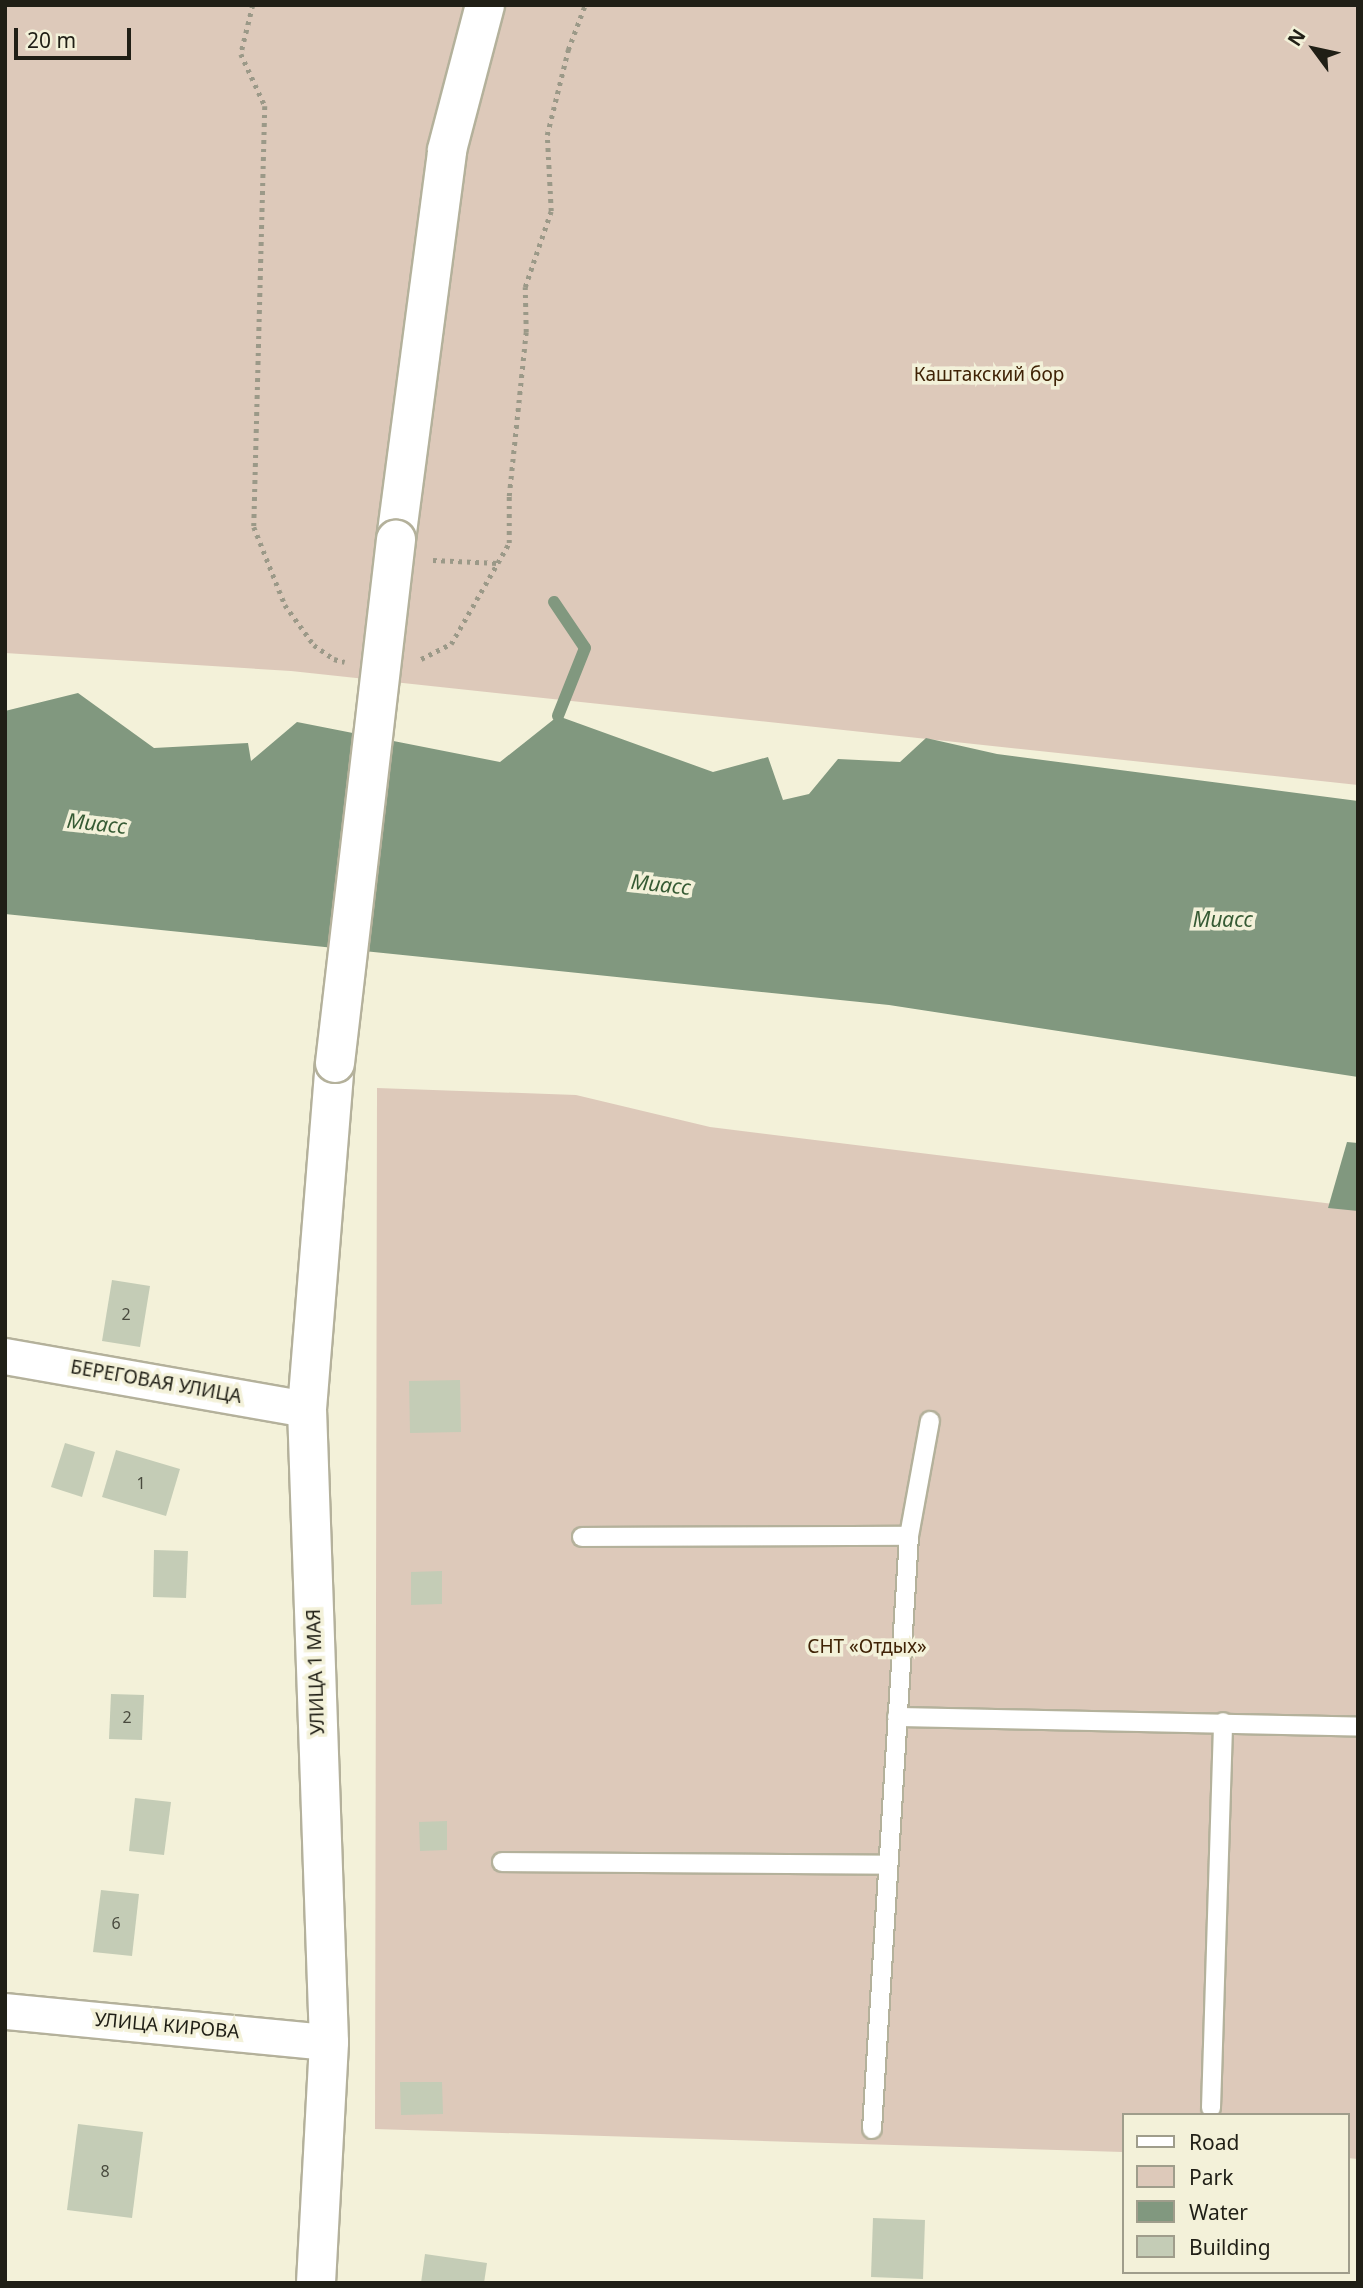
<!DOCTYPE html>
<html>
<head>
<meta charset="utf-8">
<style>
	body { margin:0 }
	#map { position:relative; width:1363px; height:2288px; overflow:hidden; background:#f3f1d9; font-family:"Noto Sans",sans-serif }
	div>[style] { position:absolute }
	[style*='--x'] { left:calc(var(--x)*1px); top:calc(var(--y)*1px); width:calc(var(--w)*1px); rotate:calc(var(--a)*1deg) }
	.green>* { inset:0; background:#ddc9ba }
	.water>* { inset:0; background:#81987f }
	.stream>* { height:12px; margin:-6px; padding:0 6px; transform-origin:6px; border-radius:6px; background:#81987f }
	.building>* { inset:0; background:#c4ccb6 }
	.path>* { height:4.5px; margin-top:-2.25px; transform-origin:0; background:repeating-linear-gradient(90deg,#9b9988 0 3.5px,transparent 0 8.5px) }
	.roads { filter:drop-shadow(2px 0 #b4b19b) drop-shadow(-2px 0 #b4b19b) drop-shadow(0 2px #b4b19b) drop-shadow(0 -2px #b4b19b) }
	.service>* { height:18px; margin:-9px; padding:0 9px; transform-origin:9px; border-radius:9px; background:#fff }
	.minor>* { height:35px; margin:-17.5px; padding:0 17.5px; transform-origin:17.5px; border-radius:17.5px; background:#fff }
	.secondary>* { height:38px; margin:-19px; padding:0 19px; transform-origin:19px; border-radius:19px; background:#fff }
	.bridges { filter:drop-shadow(2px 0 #b4b19b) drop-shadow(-2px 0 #b4b19b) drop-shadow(0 2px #b4b19b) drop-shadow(0 -2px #b4b19b) }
	.secondary-bridge>* { height:38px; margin:-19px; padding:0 19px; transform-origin:19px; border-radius:19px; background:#fff }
	span { translate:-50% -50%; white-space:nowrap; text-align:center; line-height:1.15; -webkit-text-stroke:7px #f3f1d9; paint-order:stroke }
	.number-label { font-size:16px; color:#494a3e }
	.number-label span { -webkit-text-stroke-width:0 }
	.park-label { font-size:19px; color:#3f2205 }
	.street-label { font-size:19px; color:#201f16 }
	.water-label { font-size:21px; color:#365b34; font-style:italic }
	.frame { position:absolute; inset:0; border:7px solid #201f16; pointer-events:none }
	.legend { position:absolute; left:1122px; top:2113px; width:228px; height:161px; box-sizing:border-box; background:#f3f1d9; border:2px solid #9f9d8b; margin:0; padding:9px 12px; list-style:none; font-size:21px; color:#201f16 }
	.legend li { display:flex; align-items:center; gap:14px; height:35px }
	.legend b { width:35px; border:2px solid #9f9d8b }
	.north { position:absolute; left:1279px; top:14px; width:70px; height:70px; -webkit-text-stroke:5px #f3f1d9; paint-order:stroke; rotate:303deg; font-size:19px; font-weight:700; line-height:28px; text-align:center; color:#201f16 }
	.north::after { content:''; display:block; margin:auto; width:24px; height:32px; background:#201f16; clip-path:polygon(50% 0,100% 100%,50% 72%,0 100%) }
	.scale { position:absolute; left:14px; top:28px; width:117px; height:32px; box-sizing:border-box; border:4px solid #201f16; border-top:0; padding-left:9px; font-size:21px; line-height:24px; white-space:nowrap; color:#201f16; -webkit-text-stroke:5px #f3f1d9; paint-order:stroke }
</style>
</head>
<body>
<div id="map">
	<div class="green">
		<i style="clip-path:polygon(5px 5px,1358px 5px,1358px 785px,291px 671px,5px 653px)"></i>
		<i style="clip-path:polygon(377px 1088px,576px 1095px,710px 1127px,1358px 1207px,1358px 2159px,1347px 2158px,1347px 2115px,1123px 2115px,1123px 2152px,375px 2129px)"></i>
	</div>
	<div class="water">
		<i style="clip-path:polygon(78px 693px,154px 748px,248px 743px,251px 761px,297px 722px,500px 762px,558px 716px,713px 772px,768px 757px,783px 800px,809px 794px,838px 759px,900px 762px,926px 738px,997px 754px,1358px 801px,1358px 1077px,889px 1005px,5px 914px,5px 711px)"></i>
		<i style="clip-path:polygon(1347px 1142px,1358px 1143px,1358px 1211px,1328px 1208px)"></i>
	</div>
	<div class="stream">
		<i style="--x:554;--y:602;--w:55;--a:56"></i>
		<i style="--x:585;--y:648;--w:73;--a:111.7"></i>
	</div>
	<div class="building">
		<i style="clip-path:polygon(112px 1280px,150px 1286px,140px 1347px,102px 1341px)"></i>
		<i style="clip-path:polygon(460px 1380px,461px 1432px,410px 1433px,409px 1381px)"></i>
		<i style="clip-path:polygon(65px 1443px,95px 1452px,82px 1497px,51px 1487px)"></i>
		<i style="clip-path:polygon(116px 1450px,180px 1469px,166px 1516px,102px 1497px)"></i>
		<i style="clip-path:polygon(154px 1550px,188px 1551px,186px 1598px,153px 1597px)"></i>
		<i style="clip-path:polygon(442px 1571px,442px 1604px,411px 1605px,411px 1572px)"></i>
		<i style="clip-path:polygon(111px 1694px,144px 1695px,142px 1740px,109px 1739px)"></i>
		<i style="clip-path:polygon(135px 1798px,171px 1802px,164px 1855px,129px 1851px)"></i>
		<i style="clip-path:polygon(447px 1821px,447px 1850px,420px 1851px,419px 1822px)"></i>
		<i style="clip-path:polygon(101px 1890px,139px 1894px,132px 1956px,93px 1952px)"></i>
		<i style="clip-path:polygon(400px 2082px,442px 2082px,443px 2114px,401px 2115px)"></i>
		<i style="clip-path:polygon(78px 2124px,143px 2132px,132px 2218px,67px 2210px)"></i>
		<i style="clip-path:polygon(873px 2218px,925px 2220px,923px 2279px,871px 2277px)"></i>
		<i style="clip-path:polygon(425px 2254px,487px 2263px,484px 2283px,421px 2283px)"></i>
	</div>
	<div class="path">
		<i style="--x:253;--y:5;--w:50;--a:103.8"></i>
		<i style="--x:241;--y:54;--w:57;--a:65.2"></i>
		<i style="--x:265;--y:106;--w:421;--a:91.5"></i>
		<i style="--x:254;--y:527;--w:84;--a:68.3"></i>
		<i style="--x:285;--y:605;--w:49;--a:54.1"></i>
		<i style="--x:314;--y:645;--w:24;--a:35"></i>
		<i style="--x:334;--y:659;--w:11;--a:15"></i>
		<i style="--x:433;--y:560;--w:65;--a:2.6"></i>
		<i style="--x:421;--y:659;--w:34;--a:-27"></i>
		<i style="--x:451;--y:644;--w:116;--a:-60.1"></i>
		<i style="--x:509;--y:543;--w:47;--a:-90"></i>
		<i style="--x:509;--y:496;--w:165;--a:-84.1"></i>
		<i style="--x:526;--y:332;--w:45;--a:-91.3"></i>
		<i style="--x:525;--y:287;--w:80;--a:-71.1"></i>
		<i style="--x:551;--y:211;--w:76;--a:-93"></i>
		<i style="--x:547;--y:135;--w:88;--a:-76.1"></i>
		<i style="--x:568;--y:50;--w:48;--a:-69.3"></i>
	</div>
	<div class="roads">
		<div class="service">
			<i style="--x:582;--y:1537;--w:327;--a:-0.2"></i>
			<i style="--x:897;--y:1717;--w:461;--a:1.2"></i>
			<i style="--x:502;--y:1862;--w:386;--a:0.4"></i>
			<i style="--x:1211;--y:2108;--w:386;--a:-88.2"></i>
			<i style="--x:872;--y:2129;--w:594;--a:-86.43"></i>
			<i style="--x:909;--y:1536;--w:117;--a:-79.7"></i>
		</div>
		<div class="minor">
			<i style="--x:5;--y:1356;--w:307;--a:10"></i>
			<i style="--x:5;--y:2011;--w:325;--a:5.5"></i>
		</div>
		<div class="secondary">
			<i style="--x:396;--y:540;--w:393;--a:-82.5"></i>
			<i style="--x:447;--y:150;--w:150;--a:-75.3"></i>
			<i style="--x:316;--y:2283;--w:241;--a:-86.9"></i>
			<i style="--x:329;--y:2042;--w:633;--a:-91.99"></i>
			<i style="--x:307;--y:1409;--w:347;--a:-85.4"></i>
		</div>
	</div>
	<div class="bridges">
		<div class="secondary-bridge">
			<i style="--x:335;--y:1063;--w:527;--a:-83.35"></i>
		</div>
	</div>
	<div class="number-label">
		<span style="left:126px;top:1314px">2</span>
		<span style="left:141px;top:1483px">1</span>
		<span style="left:127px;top:1717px">2</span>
		<span style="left:116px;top:1923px">6</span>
		<span style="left:105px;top:2171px">8</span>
	</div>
	<div class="park-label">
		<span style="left:989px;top:375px">Каштакский бор</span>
		<span style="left:867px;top:1647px">СНТ «Отдых»</span>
	</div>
	<div class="street-label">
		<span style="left:156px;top:1382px;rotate:10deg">БЕРЕГОВАЯ УЛИЦА</span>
		<span style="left:316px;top:1672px;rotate:-92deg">УЛИЦА 1 МАЯ</span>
		<span style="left:167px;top:2026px;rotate:5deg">УЛИЦА КИРОВА</span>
	</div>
	<div class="water-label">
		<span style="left:97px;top:823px;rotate:6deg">Миасс</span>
		<span style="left:661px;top:884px;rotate:6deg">Миасс</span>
		<span style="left:1223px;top:919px">Миасс</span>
	</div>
	<div class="frame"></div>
	<ul class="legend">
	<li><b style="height:9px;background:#fff"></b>Road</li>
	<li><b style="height:19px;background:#ddc9ba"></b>Park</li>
	<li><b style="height:19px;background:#81987f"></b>Water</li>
	<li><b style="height:19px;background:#c4ccb6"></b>Building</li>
	</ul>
	<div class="north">N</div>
	<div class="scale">20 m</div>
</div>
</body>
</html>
